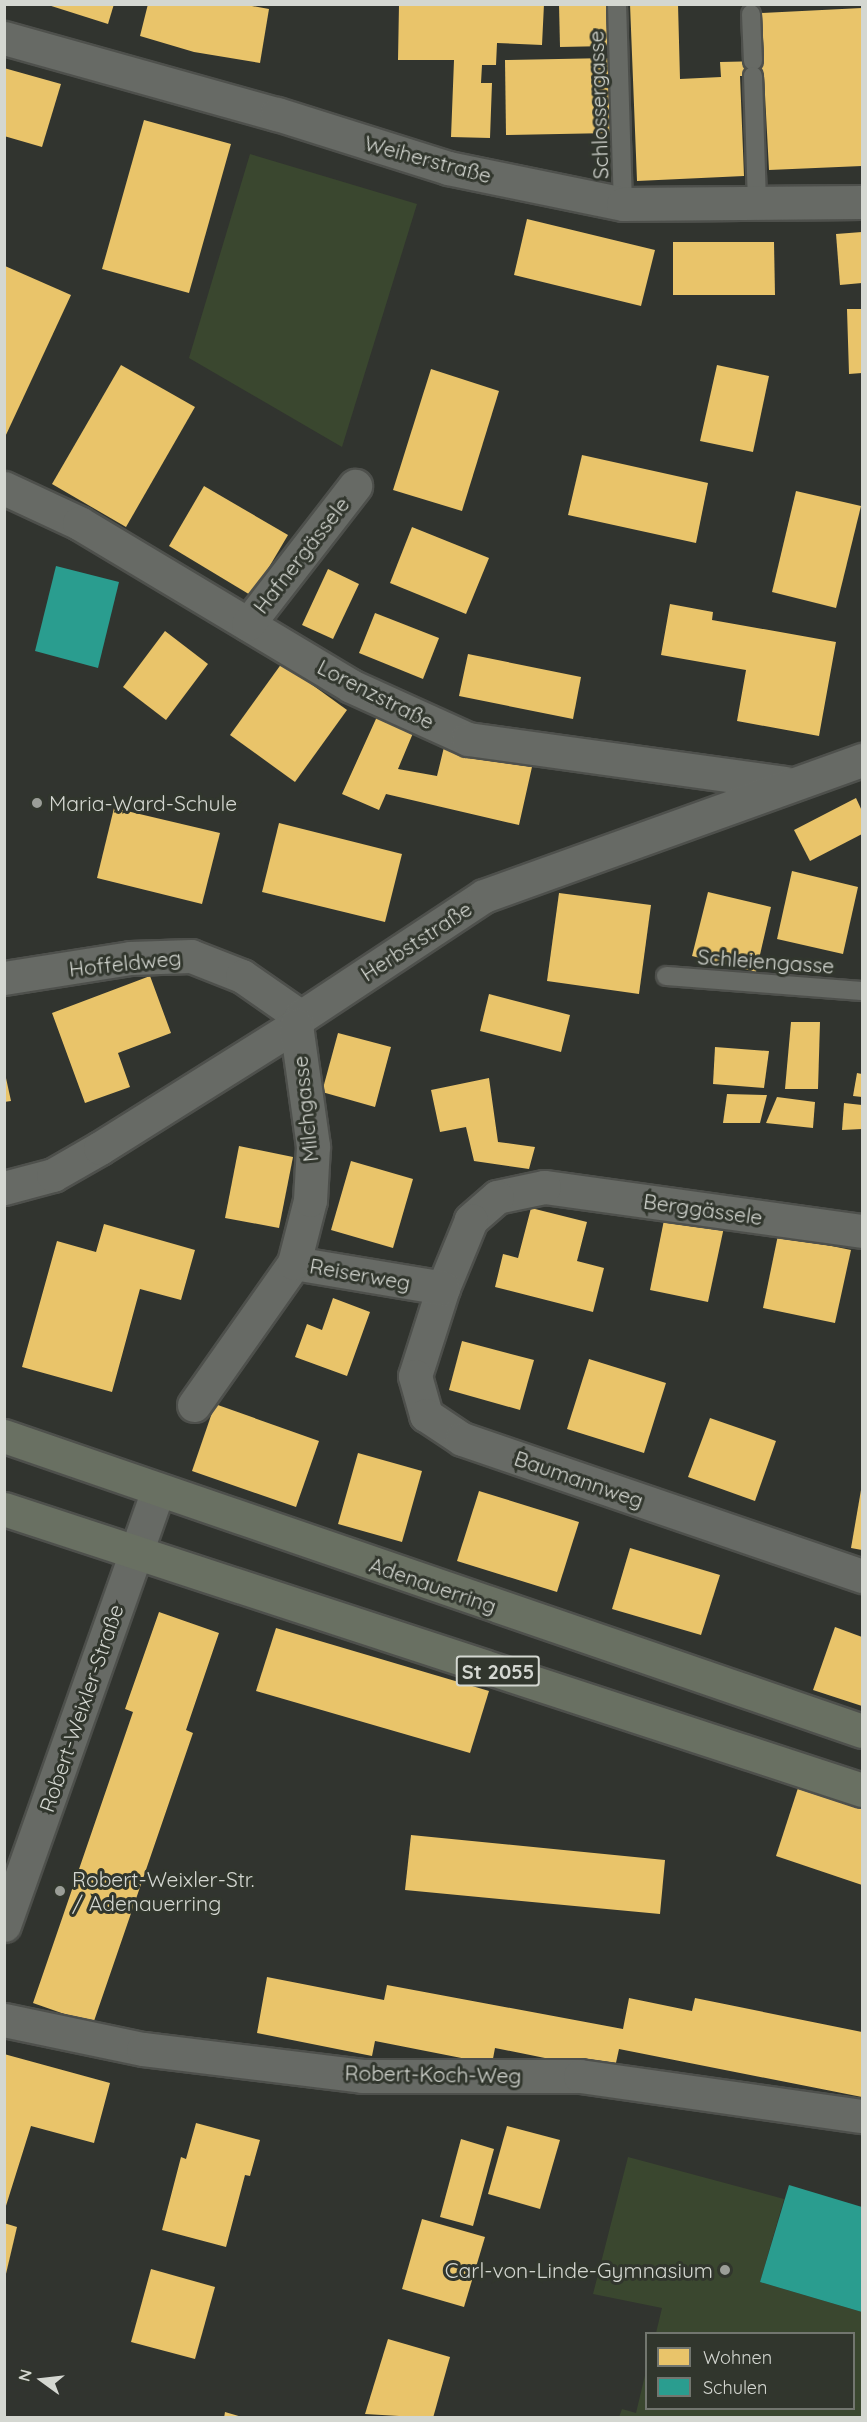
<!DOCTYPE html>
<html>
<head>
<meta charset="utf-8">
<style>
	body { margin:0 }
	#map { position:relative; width:867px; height:2422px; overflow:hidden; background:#31342f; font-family:Quicksand,sans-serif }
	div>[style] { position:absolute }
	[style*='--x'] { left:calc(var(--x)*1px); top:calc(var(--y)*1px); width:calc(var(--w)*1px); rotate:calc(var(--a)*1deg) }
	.green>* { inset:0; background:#3a472f }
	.homes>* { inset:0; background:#e9c46a }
	.schools>* { inset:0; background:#2a9d8f }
	.roads { filter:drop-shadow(2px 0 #4e504c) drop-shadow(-2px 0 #4e504c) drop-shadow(0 2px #4e504c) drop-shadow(0 -2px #4e504c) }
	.lane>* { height:18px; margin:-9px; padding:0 9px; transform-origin:9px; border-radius:9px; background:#676a65 }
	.street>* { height:33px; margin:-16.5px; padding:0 16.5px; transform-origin:16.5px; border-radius:16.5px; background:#676a65 }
	.primary>* { height:33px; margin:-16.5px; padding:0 16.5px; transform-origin:16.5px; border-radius:16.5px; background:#697062 }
	.dots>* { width:16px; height:16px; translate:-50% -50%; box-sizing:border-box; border:3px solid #31362d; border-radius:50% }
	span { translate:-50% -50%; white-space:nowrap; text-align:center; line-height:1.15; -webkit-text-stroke:6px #31362d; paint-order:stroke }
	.shield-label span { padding:2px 4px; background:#31362d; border:2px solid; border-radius:4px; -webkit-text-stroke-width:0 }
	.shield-label { font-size:20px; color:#d4d7d1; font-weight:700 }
	.street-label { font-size:21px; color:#d4d7d1 }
	.poi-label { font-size:21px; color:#d4d7d1 }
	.left { translate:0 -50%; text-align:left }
	.right { translate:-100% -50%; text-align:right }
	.frame { position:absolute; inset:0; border:6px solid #d4d7d1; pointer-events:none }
	.legend { position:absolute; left:645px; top:2332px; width:210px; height:78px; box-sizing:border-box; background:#31362d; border:2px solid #72766f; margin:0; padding:8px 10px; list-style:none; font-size:18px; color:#d4d7d1 }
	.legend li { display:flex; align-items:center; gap:12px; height:30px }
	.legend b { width:30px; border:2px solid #72766f }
	.north { position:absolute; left:12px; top:2350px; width:60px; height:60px; -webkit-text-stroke:4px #31362d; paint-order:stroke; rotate:285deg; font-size:16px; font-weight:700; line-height:24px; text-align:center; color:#d4d7d1 }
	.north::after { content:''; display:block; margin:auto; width:21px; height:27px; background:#d4d7d1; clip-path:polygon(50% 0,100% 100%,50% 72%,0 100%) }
</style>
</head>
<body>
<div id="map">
	<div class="green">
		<i style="clip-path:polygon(250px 154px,417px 204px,342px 447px,189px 358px)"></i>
		<i style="clip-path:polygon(628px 2157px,784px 2199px,760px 2282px,862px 2312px,862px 2417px,619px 2417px,622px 2409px,636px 2413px,646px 2371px,646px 2408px,854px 2408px,854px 2334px,656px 2333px,662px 2308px,593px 2294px)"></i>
	</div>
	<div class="homes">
		<i style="clip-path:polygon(45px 4px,114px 4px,108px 24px)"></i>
		<i style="clip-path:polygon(148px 4px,241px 4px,269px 9px,260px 63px,194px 52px,140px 36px)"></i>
		<i style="clip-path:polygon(399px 4px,544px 4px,542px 45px,497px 43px,496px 65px,482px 65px,481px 83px,492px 83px,490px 138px,451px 137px,454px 60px,398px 60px)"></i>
		<i style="clip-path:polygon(559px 4px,607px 4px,608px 46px,560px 47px)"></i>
		<i style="clip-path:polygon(630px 4px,678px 4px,680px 79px,721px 77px,720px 62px,764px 61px,761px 13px,862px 8px,862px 166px,769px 170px,764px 76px,740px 76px,744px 176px,637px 181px)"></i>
		<i style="clip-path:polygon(609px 58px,611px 133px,506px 135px,505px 60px)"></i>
		<i style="clip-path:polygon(4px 68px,61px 84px,42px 147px,4px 136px)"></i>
		<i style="clip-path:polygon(144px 120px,231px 144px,189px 293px,102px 269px)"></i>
		<i style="clip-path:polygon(527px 219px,655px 250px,641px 306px,514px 275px)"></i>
		<i style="clip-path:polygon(862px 232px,862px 283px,840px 285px,836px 234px)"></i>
		<i style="clip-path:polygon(673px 242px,774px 242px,775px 295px,673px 295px)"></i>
		<i style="clip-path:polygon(5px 266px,71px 295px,5px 437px)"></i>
		<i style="clip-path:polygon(847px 309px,862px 309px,862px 373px,849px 374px)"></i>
		<i style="clip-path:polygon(121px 365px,195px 407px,126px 527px,52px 484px)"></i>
		<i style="clip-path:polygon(717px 365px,769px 376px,753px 452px,700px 441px)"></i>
		<i style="clip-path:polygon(431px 369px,499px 391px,462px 511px,393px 490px)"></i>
		<i style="clip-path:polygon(582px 455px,708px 483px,696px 543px,568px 515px)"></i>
		<i style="clip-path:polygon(204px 486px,288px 535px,252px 596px,169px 546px)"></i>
		<i style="clip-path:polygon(796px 491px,861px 506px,836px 608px,772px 592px)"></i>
		<i style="clip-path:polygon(412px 527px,489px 558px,466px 614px,390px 583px)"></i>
		<i style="clip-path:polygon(328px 569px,359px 584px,333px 639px,302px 625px)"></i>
		<i style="clip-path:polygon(670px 604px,713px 612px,712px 620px,836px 642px,819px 736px,737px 721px,746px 670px,661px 655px)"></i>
		<i style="clip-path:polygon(375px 613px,439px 638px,423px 679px,359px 653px)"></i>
		<i style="clip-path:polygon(165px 631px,208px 664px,166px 720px,123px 687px)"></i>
		<i style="clip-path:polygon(468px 654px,581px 677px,573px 719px,459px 696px)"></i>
		<i style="clip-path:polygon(282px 663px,347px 710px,295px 782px,230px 735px)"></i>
		<i style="clip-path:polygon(380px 710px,416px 726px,398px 769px,437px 776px,444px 747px,532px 767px,519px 825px,386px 794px,379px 810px,342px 794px)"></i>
		<i style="clip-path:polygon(856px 798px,862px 811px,862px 834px,810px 861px,794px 830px)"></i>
		<i style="clip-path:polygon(114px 808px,220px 833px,202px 904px,97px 878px)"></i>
		<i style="clip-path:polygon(279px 823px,402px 854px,385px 922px,262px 892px)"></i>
		<i style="clip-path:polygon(792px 871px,858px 887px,843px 954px,777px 939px)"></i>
		<i style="clip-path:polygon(708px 892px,771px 907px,756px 972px,692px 956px)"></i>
		<i style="clip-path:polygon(559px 893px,651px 905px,639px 994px,547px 981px)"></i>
		<i style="clip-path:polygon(150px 976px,171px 1033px,118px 1053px,130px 1087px,85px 1103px,52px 1013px)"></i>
		<i style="clip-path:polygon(489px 994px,570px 1015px,561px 1052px,480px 1031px)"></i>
		<i style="clip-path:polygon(791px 1022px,820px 1022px,818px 1089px,785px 1089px)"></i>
		<i style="clip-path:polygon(338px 1033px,391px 1047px,375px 1107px,322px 1092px)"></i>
		<i style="clip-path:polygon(715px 1047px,769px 1051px,764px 1088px,713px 1084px)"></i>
		<i style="clip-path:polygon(4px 1069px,11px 1101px,4px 1102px)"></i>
		<i style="clip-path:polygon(857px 1073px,862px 1074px,862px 1097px,853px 1096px)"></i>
		<i style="clip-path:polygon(489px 1078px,498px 1142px,535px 1147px,529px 1169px,474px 1161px,466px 1127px,440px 1132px,431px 1090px)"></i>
		<i style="clip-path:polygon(727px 1094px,767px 1095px,760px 1123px,723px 1123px)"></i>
		<i style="clip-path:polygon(777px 1097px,815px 1102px,813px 1128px,766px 1123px)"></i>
		<i style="clip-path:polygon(844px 1103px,862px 1105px,862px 1129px,842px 1130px)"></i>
		<i style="clip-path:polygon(239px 1146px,293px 1157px,279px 1228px,225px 1218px)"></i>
		<i style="clip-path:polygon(351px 1161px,413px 1179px,393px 1248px,331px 1230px)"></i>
		<i style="clip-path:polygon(531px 1208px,587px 1222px,577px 1261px,604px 1268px,593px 1312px,495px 1287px,503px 1254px,518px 1258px)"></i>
		<i style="clip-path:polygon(665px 1215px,724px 1227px,708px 1302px,650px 1290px)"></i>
		<i style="clip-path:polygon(104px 1224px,195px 1250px,181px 1300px,140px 1289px,112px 1392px,22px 1367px,57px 1241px,96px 1252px)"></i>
		<i style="clip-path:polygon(778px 1235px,851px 1250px,835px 1323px,763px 1308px)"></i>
		<i style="clip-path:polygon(333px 1298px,370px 1312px,347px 1376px,295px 1357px,307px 1324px,322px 1330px)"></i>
		<i style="clip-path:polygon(462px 1341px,534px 1360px,520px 1410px,449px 1390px)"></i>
		<i style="clip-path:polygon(589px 1359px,666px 1383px,644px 1453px,567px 1429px)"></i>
		<i style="clip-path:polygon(215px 1404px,319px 1441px,296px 1507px,192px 1471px)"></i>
		<i style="clip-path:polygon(710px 1418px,776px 1441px,755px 1501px,688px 1477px)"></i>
		<i style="clip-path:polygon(358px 1453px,422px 1471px,402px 1542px,338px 1524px)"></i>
		<i style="clip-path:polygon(861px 1490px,862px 1490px,862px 1550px,851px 1548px)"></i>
		<i style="clip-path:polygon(479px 1491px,579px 1522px,557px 1592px,457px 1561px)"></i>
		<i style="clip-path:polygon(630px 1548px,720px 1575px,701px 1635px,612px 1609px)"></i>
		<i style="clip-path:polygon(159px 1612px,219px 1633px,186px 1730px,193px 1733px,93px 2024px,33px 2003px,133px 1712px,125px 1709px)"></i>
		<i style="clip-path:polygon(835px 1627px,862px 1637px,862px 1706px,813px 1690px)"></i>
		<i style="clip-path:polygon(276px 1628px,489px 1691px,470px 1753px,256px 1691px)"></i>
		<i style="clip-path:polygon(798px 1788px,862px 1809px,862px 1885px,776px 1856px)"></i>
		<i style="clip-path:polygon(411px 1835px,665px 1860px,660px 1914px,405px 1890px)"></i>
		<i style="clip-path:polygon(267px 1977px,384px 2000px,387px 1985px,623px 2029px,629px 1998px,692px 2011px,695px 1998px,862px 2032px,862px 2097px,619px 2049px,614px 2072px,495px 2048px,492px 2064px,375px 2041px,372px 2056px,257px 2033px)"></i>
		<i style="clip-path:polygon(4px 2054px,110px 2083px,94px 2143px,31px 2126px,5px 2209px)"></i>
		<i style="clip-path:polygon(196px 2123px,260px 2140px,250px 2176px,245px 2175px,226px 2247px,162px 2230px,181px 2157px,186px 2159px)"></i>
		<i style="clip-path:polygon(507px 2126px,560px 2140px,540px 2209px,488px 2194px)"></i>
		<i style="clip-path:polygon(461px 2139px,494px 2149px,473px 2226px,440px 2217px)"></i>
		<i style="clip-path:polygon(422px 2219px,485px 2237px,464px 2307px,402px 2289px)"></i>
		<i style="clip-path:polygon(4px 2223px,17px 2227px,5px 2278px,4px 2278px)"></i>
		<i style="clip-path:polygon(151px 2269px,215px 2287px,195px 2359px,131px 2342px)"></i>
		<i style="clip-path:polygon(388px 2339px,450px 2357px,433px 2418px,365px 2414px)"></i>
		<i style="clip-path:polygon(225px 2412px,242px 2417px,242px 2418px,224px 2418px)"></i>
	</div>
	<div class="schools">
		<i style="clip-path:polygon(56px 566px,119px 582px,98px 668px,35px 651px)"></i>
		<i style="clip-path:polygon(789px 2185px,862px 2207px,862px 2312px,760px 2282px)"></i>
	</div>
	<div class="roads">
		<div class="lane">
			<i style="--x:617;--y:4;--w:200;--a:88.3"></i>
			<i style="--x:751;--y:14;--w:47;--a:87.6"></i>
			<i style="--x:753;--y:76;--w:126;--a:88.2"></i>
			<i style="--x:666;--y:976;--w:197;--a:4.4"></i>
		</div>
		<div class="street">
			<i style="--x:4;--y:38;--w:283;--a:15.6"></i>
			<i style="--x:277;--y:114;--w:179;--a:17.5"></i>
			<i style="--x:448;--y:168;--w:179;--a:11.6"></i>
			<i style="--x:623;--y:204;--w:239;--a:-0.5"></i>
			<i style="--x:4;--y:488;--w:83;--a:25"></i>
			<i style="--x:79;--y:523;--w:317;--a:30.9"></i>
			<i style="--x:351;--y:686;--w:128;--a:24.4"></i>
			<i style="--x:468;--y:739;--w:319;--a:7.9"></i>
			<i style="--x:248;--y:624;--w:175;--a:-52.2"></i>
			<i style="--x:4;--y:978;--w:128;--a:-9"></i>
			<i style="--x:130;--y:958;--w:61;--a:-1.9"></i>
			<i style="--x:191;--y:956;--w:55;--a:21.4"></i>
			<i style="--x:242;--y:976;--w:72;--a:34.8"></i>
			<i style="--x:4;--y:1188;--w:51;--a:-14.9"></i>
			<i style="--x:53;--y:1175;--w:54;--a:-29.9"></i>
			<i style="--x:100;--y:1148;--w:231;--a:-32.1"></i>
			<i style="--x:296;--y:1025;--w:9;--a:-58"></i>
			<i style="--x:301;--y:1017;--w:219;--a:-33.5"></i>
			<i style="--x:484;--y:896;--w:402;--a:-19.8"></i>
			<i style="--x:862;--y:1231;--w:321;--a:-172.1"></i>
			<i style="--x:544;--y:1187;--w:48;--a:168"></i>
			<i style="--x:497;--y:1197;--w:35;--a:139"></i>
			<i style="--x:471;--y:1220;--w:74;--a:112.4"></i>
			<i style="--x:443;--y:1288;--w:92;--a:107.7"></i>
			<i style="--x:415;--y:1376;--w:41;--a:74.2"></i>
			<i style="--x:426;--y:1415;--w:43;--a:33.7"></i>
			<i style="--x:462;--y:1439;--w:423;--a:18.9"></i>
			<i style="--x:294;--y:1263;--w:151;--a:9.5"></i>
			<i style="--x:194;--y:1405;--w:174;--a:-54.8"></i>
			<i style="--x:294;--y:1263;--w:65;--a:-75.7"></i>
			<i style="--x:310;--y:1200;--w:54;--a:-86.8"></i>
			<i style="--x:313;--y:1146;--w:122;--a:-98"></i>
			<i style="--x:4;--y:1925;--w:461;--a:-70.5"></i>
			<i style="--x:4;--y:2020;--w:142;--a:11.8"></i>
			<i style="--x:143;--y:2049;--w:221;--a:7"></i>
			<i style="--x:362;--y:2076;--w:218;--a:0"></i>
			<i style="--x:580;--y:2076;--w:285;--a:8.1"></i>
		</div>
		<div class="primary">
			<i style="--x:4;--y:1436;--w:907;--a:18.97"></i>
			<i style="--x:4;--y:1509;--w:903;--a:18.13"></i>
		</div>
	</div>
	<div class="dots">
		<i style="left:37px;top:803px;background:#9b9e98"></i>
		<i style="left:60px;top:1891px;background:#9b9e98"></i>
		<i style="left:725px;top:2270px;background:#9b9e98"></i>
	</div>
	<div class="shield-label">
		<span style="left:498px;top:1671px">St 2055</span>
	</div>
	<div class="street-label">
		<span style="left:598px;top:105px;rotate:-92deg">Schlossergasse</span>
		<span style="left:428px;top:159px;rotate:15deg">Weiherstraße</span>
		<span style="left:301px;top:555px;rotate:-52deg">Hafnergässele</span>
		<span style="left:376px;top:694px;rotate:27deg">Lorenzstraße</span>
		<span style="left:416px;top:941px;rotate:-33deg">Herbststraße</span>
		<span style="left:766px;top:961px;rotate:4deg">Schleiengasse</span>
		<span style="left:125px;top:963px;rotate:-6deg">Hoffeldweg</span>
		<span style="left:305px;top:1109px;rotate:-96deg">Milchgasse</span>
		<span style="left:703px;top:1209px;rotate:8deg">Berggässele</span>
		<span style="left:360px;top:1274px;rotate:10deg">Reiserweg</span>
		<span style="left:579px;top:1479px;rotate:19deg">Baumannweg</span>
		<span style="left:433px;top:1585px;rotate:19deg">Adenauerring</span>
		<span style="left:81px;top:1708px;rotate:-71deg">Robert-Weixler-Straße</span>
		<span style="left:433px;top:2074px;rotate:1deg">Robert-Koch-Weg</span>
	</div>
	<div class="poi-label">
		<span class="left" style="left:49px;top:803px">Maria-Ward-Schule</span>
		<span class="left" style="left:72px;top:1891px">Robert-Weixler-Str.<br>/ Adenauerring</span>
		<span class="right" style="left:713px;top:2270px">Carl-von-Linde-Gymnasium</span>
	</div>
	<div class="frame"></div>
	<ul class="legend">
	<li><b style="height:16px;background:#e9c46a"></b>Wohnen</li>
	<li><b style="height:16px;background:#2a9d8f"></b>Schulen</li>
	</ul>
	<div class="north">N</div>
</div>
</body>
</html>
